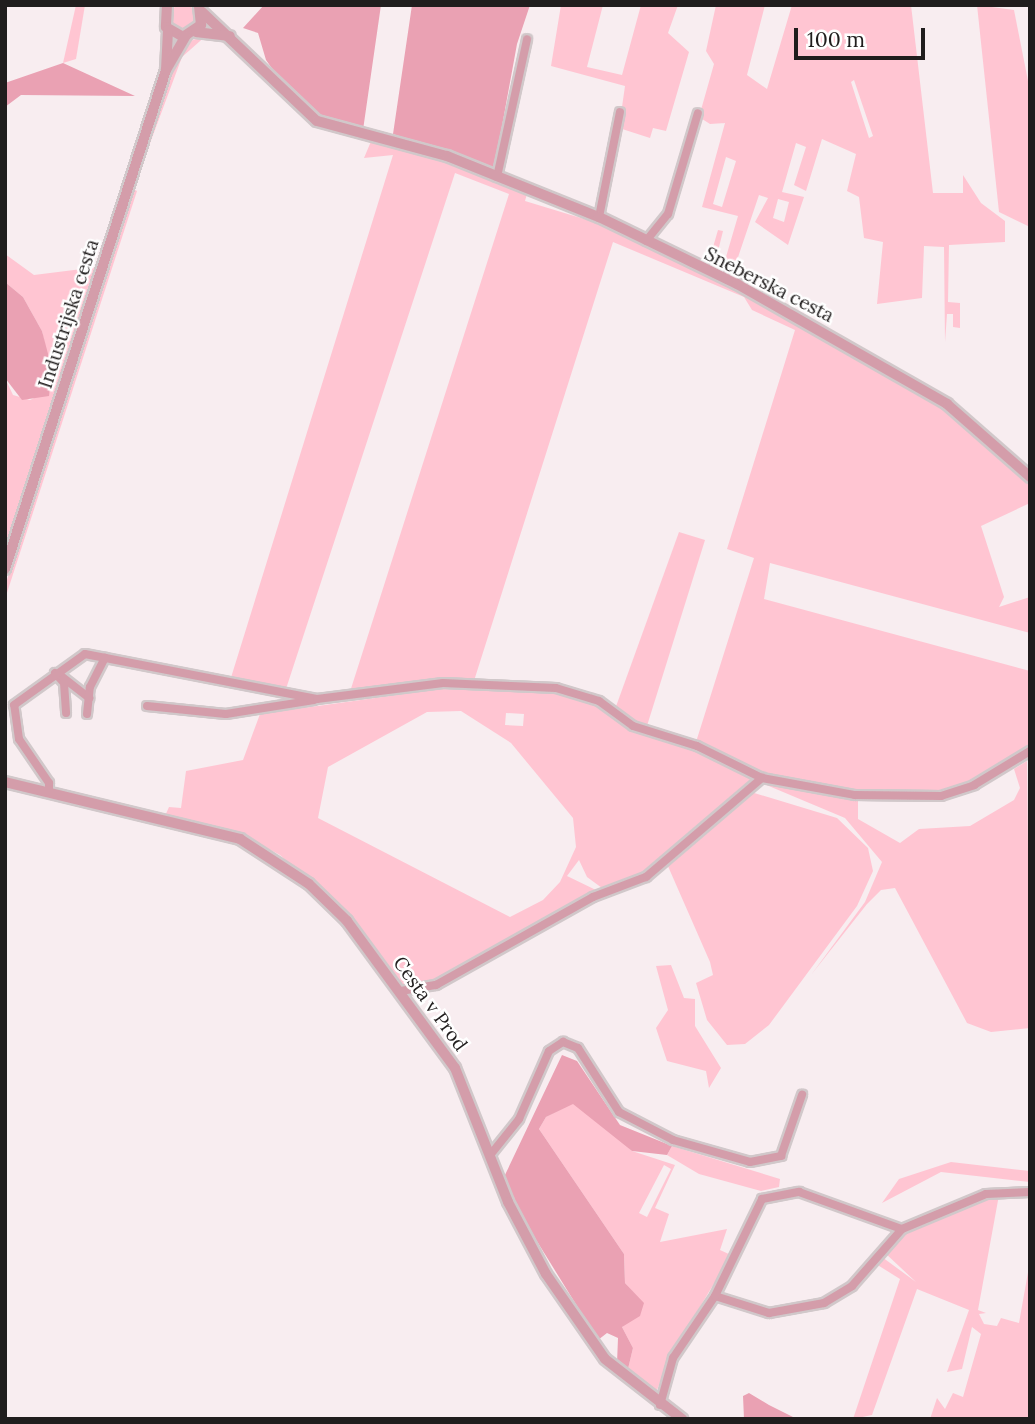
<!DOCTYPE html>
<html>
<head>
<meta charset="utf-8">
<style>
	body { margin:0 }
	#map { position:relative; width:1035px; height:1424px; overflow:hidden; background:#f8edf0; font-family:Lora,serif }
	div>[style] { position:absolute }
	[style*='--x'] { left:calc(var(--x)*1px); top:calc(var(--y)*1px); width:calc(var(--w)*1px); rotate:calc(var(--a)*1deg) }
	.green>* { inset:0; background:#ffc5d2 }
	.round { border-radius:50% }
	.forest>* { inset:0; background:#eaa1b3 }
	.roads { filter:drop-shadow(2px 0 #d1c8ca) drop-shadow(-2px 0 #d1c8ca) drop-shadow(0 2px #d1c8ca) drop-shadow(0 -2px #d1c8ca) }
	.minor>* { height:8px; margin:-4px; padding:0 4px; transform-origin:4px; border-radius:4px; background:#d49daa }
	.tertiary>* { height:10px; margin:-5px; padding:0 5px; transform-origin:5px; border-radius:5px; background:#d49daa }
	span { translate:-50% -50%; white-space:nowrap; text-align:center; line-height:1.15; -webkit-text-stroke:5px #fff; paint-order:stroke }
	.street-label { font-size:19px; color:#201d1d }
	.frame { position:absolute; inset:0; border:7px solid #201d1d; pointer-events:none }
	.scale { position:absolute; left:794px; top:28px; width:131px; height:32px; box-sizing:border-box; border:4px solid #201d1d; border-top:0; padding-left:9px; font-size:21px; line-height:24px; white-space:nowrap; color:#201d1d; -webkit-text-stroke:5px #fff; paint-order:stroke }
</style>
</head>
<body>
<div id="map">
	<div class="green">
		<i class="round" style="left:170px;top:4px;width:26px;height:26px"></i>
		<i style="clip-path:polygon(76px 5px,85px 5px,76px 59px,63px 63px)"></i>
		<i style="clip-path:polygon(561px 5px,603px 5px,587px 67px,622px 75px,641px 5px,678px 5px,668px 33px,689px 52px,666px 131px,653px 128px,650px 138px,619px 128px,625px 86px,551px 66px)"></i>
		<i style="clip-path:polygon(evenodd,716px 5px,765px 5px,747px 75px,767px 89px,792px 5px,911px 5px,933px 193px,963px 193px,963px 175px,981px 203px,1005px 221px,1005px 242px,949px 245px,948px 302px,960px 303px,960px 328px,953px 327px,953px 314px,947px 314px,945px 342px,944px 247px,924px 246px,922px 298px,877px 304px,883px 242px,864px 238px,859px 197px,847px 191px,856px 154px,822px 139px,806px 191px,794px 185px,806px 147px,796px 143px,782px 192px,804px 197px,788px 245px,755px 222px,768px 198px,759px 195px,732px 275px,698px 259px,711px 254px,718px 230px,723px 231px,717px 255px,726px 257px,738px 216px,702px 207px,725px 123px,710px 124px,699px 117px,714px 64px,706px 51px,716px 5px,854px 80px,873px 136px,869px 138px,851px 82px,854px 80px,716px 5px,726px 157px,736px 161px,722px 207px,713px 204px,726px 157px,716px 5px,778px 199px,789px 202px,784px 222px,773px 218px,778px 199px)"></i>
		<i style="clip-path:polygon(977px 5px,1014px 10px,1030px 91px,1030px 227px,999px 212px)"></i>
		<i style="clip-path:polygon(208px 34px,182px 57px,136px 181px,176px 58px,188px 42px)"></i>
		<i style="clip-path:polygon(372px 139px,424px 151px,527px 194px,525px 201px,617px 229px,752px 297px,944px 407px,1007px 458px,1030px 485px,1030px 503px,981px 526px,1004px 597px,999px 607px,1030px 597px,1030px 633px,770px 563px,764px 599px,1030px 671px,1030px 752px,956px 793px,878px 796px,757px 772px,696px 742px,754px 558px,727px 549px,795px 330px,752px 310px,744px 297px,613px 242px,473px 684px,348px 698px,509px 194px,455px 173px,284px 695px,229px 684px,393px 155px,364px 158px)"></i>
		<i style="clip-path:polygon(133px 189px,137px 191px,5px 599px,5px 586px)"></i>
		<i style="clip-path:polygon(5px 254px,34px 275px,98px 267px,5px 554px,5px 378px,13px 395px,30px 400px,53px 389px,42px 331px,23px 297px,5px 282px)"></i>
		<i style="clip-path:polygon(679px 532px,705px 540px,646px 729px,614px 712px)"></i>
		<i style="clip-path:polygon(evenodd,440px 689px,557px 692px,593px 702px,625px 724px,683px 743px,753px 778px,752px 783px,645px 874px,602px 888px,587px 877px,579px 860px,567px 876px,598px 891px,427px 988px,402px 986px,344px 913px,280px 855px,256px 842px,165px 816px,169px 807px,181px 808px,186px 771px,243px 760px,260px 714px,440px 689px,461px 711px,511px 743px,573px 818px,576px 847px,560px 882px,543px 900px,510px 917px,318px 818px,328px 767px,427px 712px,461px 711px,440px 689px,506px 713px,524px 714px,523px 726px,505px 725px,506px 713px)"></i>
		<i style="clip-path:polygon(1027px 761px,1030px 1028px,991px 1032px,967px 1023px,895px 888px,881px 890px,867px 904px,811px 975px,865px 902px,882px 862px,845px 818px,764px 784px,858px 799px,858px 819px,900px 843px,919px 829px,970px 826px,1014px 800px,1020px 788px,1014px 769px)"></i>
		<i style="clip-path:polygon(751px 792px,837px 818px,868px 848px,873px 871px,857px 906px,769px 1025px,745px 1044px,727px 1045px,707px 1020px,696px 983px,713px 975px,710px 962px,667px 864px)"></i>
		<i style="clip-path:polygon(671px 965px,684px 998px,695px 999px,695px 1026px,721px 1068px,709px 1088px,706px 1071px,667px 1061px,656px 1028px,668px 1010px,656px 966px)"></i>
		<i style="clip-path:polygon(evenodd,573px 1103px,585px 1106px,632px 1151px,675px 1165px,655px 1208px,669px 1214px,660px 1242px,727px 1229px,720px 1250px,731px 1255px,670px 1357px,655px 1395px,627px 1373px,633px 1348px,622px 1327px,643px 1303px,625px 1283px,624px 1254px,539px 1129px,546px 1117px,573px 1103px,664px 1165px,671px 1169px,647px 1217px,639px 1213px,664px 1165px)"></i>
		<i style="clip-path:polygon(672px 1146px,780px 1179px,779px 1187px,761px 1191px,699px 1174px,667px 1155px)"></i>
		<i style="clip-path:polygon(951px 1162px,1030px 1171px,1030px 1182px,941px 1172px,882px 1203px,899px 1179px)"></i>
		<i style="clip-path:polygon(999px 1195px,978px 1310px,986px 1313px,979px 1314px,984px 1324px,997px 1326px,1001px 1318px,1019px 1323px,1030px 1261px,1030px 1419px,930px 1419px,937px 1398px,945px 1409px,953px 1393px,963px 1397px,981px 1334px,972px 1327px,962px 1369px,947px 1372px,969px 1310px,917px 1289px,872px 1415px,853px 1419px,900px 1279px,876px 1264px,882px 1257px,916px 1282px,885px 1253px,896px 1240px,909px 1228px)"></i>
	</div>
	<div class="forest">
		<i style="clip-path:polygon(264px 5px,381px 5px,363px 130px,321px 118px,288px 91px,266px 60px,258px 33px,243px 28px)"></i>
		<i style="clip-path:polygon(412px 5px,530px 5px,517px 44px,494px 170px,393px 134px)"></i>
		<i style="clip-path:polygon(63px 63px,135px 96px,21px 95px,5px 107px,5px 83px)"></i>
		<i style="clip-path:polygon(5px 282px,23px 297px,42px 331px,52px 369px,49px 396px,22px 400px,5px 378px)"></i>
		<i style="clip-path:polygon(562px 1055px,577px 1061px,620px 1125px,672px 1146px,667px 1155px,632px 1151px,573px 1104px,546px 1117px,539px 1129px,624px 1254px,625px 1283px,644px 1303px,640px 1316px,622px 1327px,633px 1348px,627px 1373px,617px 1363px,618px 1338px,607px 1333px,598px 1340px,517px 1209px,504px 1177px)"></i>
		<i style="clip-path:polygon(749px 1393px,769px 1405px,797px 1419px,744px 1419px,743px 1396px)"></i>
	</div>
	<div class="roads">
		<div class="minor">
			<i style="--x:497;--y:177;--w:141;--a:-77.7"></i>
			<i style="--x:599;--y:217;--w:107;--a:-78.7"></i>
			<i style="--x:646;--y:241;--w:35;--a:-51"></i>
			<i style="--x:668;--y:214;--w:105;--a:-73.5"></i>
			<i style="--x:55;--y:673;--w:13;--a:48"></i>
			<i style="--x:64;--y:683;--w:30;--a:86"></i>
			<i style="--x:61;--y:676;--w:36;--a:38"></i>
			<i style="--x:147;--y:706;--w:79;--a:5.8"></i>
			<i style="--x:226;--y:714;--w:89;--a:-9"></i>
			<i style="--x:87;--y:714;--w:27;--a:-84"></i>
			<i style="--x:90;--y:687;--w:33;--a:-63"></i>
			<i style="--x:49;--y:793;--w:10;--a:-90"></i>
			<i style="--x:49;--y:783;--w:53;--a:-124.3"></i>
			<i style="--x:19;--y:739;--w:34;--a:-98"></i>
			<i style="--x:14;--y:705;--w:87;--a:-35.7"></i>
			<i style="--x:85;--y:654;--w:236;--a:11"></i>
			<i style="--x:317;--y:699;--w:127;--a:-7.2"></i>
			<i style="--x:443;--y:683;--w:113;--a:2.5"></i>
			<i style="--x:556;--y:688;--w:45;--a:16.8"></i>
			<i style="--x:599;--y:701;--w:42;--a:36.3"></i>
			<i style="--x:633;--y:726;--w:67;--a:17.4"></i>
			<i style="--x:697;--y:746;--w:72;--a:26.2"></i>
			<i style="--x:762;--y:778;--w:95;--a:10.4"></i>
			<i style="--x:855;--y:795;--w:86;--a:0.7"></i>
			<i style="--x:941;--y:796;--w:35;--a:-18"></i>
			<i style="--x:974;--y:785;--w:66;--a:-31.3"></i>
			<i style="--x:401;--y:991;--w:36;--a:-10"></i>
			<i style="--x:436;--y:985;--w:180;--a:-29.3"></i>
			<i style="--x:593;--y:897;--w:57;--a:-20.7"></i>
			<i style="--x:646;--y:877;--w:153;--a:-40.5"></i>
			<i style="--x:491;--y:1154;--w:45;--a:-51.3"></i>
			<i style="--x:519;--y:1119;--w:74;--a:-66.2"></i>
			<i style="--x:549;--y:1051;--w:17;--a:-33"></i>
			<i style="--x:563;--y:1042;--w:16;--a:22"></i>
			<i style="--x:578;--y:1048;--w:76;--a:57.4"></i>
			<i style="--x:619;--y:1112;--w:61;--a:27.4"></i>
			<i style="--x:673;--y:1140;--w:80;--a:15.9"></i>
			<i style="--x:750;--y:1162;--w:32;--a:-11"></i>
			<i style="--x:781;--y:1156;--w:65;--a:-71"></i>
			<i style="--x:715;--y:1296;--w:57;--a:17.5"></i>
			<i style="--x:769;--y:1313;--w:56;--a:-10.3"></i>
			<i style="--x:824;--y:1303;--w:33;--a:-31"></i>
			<i style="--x:852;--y:1286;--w:76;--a:-48.7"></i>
			<i style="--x:660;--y:1405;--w:49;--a:-74.5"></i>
			<i style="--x:673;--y:1358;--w:75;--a:-55.9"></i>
			<i style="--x:715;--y:1296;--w:108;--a:-64.1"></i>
			<i style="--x:762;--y:1199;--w:38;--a:-11"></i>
			<i style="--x:799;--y:1192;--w:109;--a:19.8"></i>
			<i style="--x:902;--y:1229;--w:91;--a:-22.6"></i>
			<i style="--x:986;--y:1194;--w:44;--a:-2.6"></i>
		</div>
		<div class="tertiary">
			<i style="--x:167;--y:5;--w:22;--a:93"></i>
			<i style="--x:166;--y:27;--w:20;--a:30"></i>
			<i style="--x:183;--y:37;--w:22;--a:-34"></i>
			<i style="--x:201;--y:25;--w:20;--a:-96"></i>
			<i style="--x:202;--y:12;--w:158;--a:43.5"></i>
			<i style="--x:317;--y:121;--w:135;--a:15.1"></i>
			<i style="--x:447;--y:156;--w:164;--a:21.9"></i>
			<i style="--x:599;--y:217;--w:153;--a:25.9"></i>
			<i style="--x:737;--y:284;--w:242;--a:29.7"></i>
			<i style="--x:947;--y:404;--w:111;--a:41.3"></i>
			<i style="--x:196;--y:32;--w:34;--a:7"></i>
			<i style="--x:166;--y:70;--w:40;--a:-87.1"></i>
			<i style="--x:5;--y:569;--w:524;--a:-72.12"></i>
			<i style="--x:166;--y:70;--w:39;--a:-60"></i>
			<i style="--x:5;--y:782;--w:242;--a:13.6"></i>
			<i style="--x:240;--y:839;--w:82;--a:33.1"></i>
			<i style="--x:309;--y:884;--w:53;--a:44.2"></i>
			<i style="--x:347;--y:921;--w:182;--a:53.7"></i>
			<i style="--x:455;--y:1068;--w:144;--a:68.4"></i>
			<i style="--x:508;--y:1202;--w:81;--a:62.2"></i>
			<i style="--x:546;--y:1274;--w:103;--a:55.2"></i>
			<i style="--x:605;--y:1359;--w:98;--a:37.9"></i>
		</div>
	</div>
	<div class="street-label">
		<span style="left:769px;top:285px;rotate:27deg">Sneberska cesta</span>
		<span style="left:69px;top:314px;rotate:-72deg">Industrijska cesta</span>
		<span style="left:430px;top:1004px;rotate:54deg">Cesta v Prod</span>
	</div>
	<div class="frame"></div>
	<div class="scale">100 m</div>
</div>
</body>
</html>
